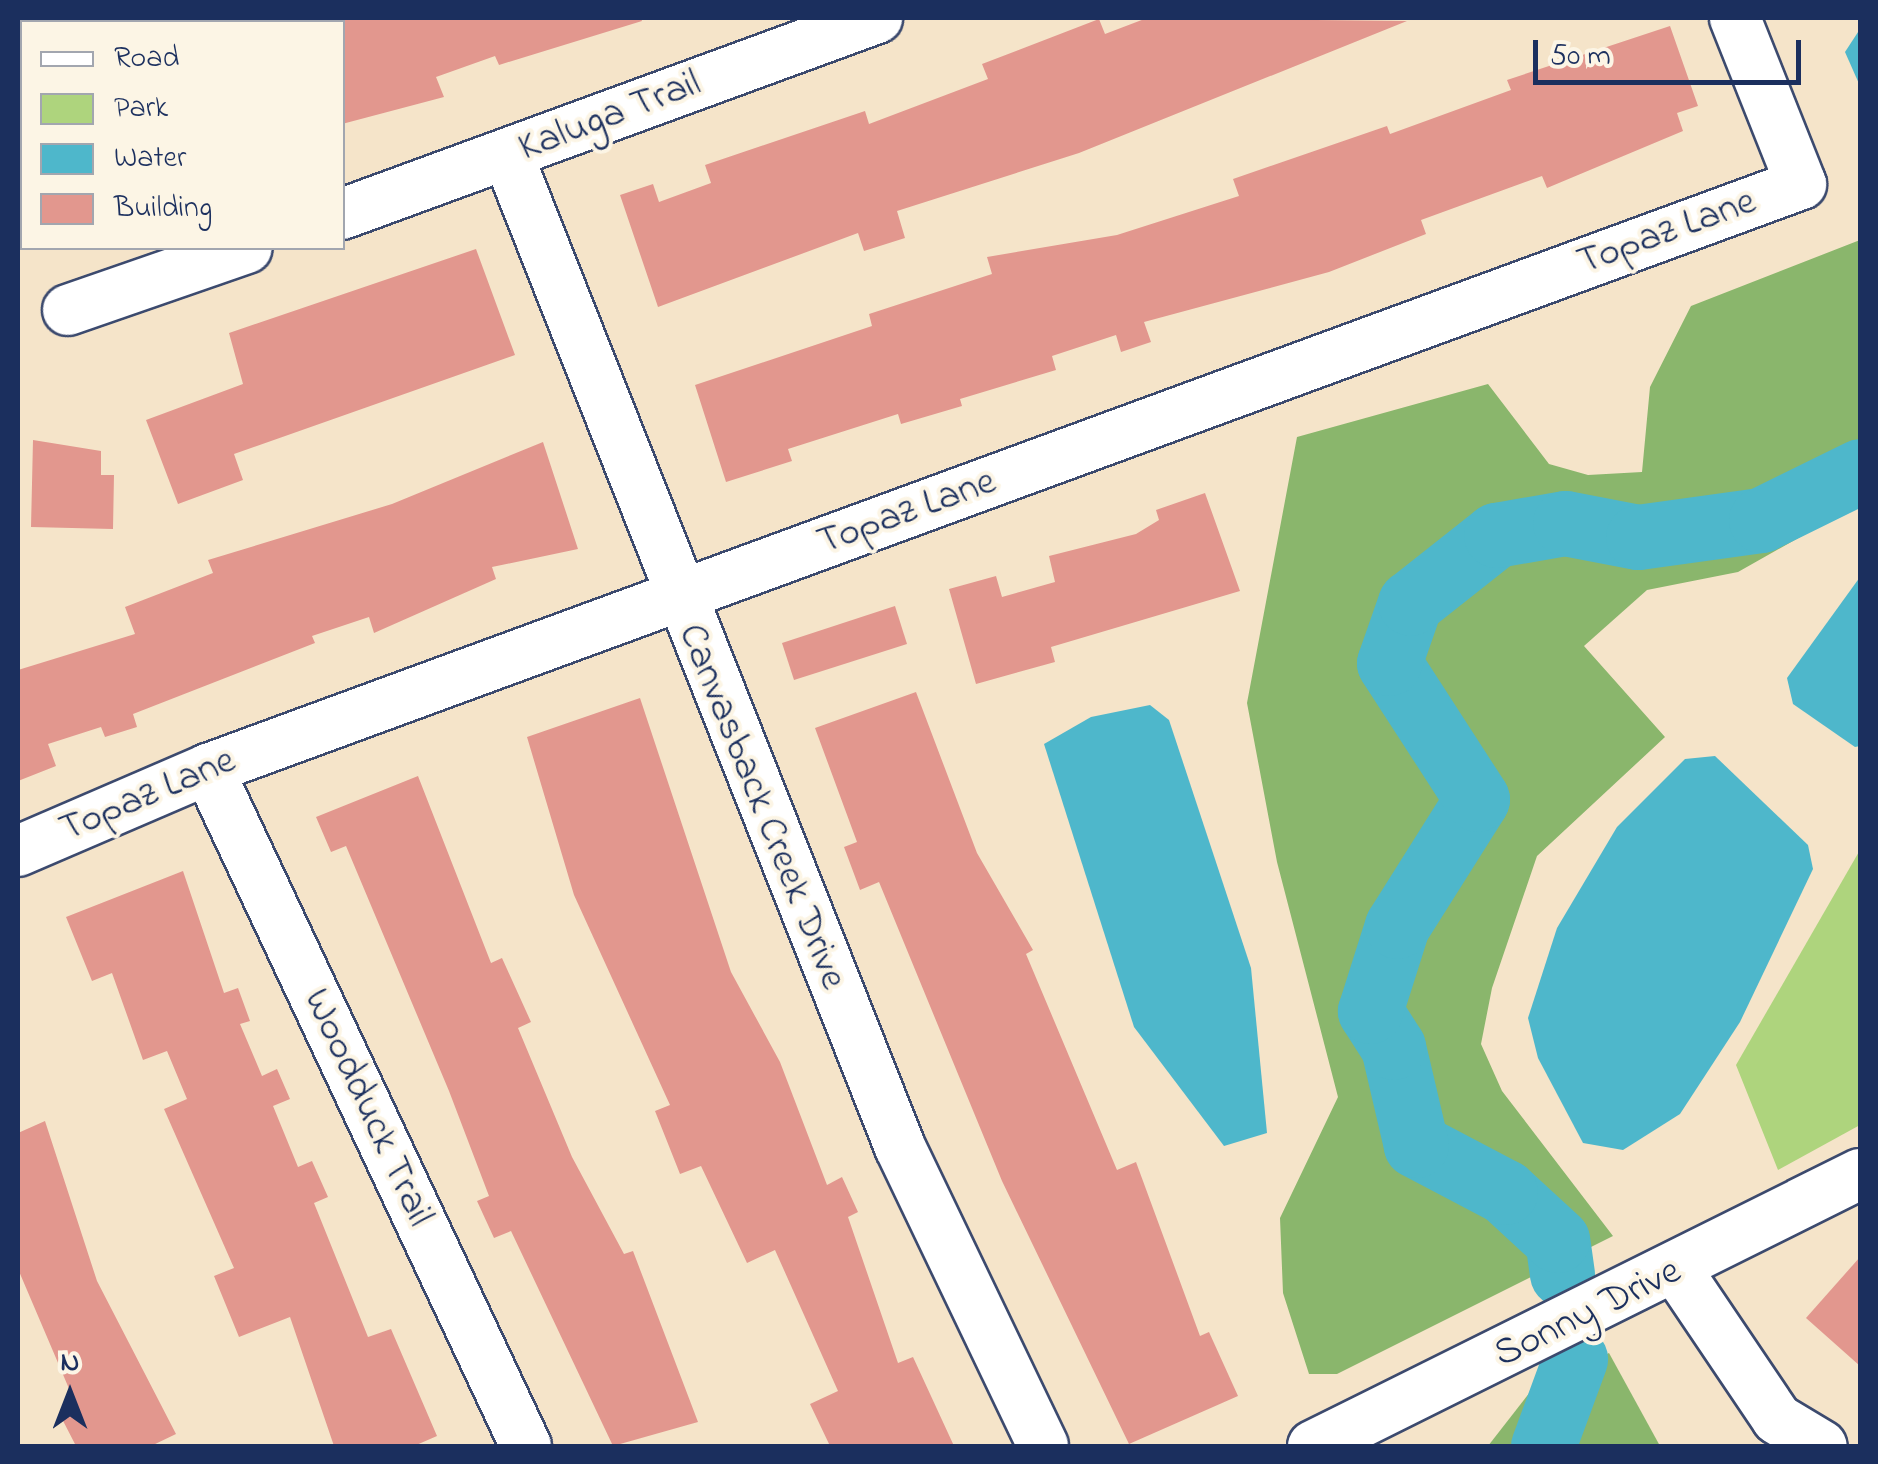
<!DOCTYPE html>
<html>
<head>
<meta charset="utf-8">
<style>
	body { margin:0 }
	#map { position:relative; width:1878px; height:1464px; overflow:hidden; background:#f5e4c9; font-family:"Indie Flower",sans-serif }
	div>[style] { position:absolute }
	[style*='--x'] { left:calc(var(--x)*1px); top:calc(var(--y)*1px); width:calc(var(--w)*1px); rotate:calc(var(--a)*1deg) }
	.green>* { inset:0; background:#aed47d }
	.forest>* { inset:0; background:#8ab66c }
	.water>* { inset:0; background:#4eb7cb }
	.river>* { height:65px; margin:-32.5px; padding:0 32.5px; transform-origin:32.5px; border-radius:32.5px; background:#4eb7cb }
	.building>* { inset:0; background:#e2978e }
	.roads { filter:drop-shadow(2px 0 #3c4a6e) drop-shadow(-2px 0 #3c4a6e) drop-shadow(0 2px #3c4a6e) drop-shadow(0 -2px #3c4a6e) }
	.minor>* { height:50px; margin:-25px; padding:0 25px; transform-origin:25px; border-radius:25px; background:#fff }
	span { translate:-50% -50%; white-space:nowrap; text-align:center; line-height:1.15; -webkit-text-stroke:8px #fcf5e5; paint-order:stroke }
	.street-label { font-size:40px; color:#1b2f5e }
	.frame { position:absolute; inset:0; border:20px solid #1b2f5e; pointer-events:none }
	.legend { position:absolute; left:20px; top:20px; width:325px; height:230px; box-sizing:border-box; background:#fcf5e5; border:2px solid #a2a6af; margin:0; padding:12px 18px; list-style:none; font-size:30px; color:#1b2f5e }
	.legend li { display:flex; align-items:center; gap:20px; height:50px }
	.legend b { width:50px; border:2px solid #a2a6af }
	.north { position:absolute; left:20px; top:1344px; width:100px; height:100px; -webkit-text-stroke:8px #fcf5e5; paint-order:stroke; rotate:0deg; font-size:28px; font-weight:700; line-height:40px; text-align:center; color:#1b2f5e }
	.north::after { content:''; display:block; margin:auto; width:35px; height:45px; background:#1b2f5e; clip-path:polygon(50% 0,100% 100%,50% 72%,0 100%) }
	.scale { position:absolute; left:1533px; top:40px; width:268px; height:45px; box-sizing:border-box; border:5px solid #1b2f5e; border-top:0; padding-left:12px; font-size:30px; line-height:35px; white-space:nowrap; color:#1b2f5e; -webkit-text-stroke:8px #fcf5e5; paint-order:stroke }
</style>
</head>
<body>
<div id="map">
	<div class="green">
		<i style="clip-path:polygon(1860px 850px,1860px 1125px,1778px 1170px,1736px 1065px)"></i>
	</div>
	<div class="forest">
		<i style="clip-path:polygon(1860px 240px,1860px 503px,1738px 572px,1647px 590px,1584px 646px,1665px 737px,1537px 856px,1492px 988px,1481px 1044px,1502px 1091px,1613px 1236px,1337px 1374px,1309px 1374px,1283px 1293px,1280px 1218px,1338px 1097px,1277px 862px,1247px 703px,1297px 437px,1488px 384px,1549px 464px,1588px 475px,1642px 472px,1650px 387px,1691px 306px)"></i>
		<i style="clip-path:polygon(1609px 1353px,1660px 1446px,1488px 1446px,1534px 1387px)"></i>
	</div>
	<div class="water">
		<i style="clip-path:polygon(1860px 29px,1860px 86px,1845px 52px)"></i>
		<i style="clip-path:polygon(1860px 577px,1860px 746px,1855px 747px,1793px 704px,1787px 678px)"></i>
		<i style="clip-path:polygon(1150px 705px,1169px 720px,1251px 968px,1267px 1133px,1224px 1146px,1134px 1027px,1044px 744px,1091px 717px)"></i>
		<i style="clip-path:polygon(1715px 756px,1808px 845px,1813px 869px,1740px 1022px,1680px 1114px,1623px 1150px,1583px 1143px,1538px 1058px,1528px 1018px,1557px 928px,1617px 827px,1685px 759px)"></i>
	</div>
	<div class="river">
		<i style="--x:1562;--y:1274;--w:34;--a:-98"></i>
		<i style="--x:1557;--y:1240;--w:71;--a:-137.3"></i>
		<i style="--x:1505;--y:1192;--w:101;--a:-152.2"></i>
		<i style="--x:1416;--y:1145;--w:101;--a:-103.2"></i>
		<i style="--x:1393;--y:1047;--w:43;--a:-122.6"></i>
		<i style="--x:1370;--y:1011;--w:89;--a:-72.4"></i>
		<i style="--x:1397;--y:926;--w:150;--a:-57.8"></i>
		<i style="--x:1477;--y:799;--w:162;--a:-122.9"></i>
		<i style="--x:1389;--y:663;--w:64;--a:-70.7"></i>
		<i style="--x:1410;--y:603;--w:110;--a:-38.3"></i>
		<i style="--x:1496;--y:535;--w:70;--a:-9.9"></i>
		<i style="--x:1565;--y:523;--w:74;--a:10.9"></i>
		<i style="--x:1638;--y:537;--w:124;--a:-7.9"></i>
		<i style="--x:1761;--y:520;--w:110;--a:-26.3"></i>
		<i style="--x:1543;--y:1446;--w:93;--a:-69.8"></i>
	</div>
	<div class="building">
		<i style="clip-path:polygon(342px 18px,641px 18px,642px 21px,499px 65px,495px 56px,436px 77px,444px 97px,342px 124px)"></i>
		<i style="clip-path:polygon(1147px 18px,1407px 21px,1079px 153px,897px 211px,905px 238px,864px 251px,858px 233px,658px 307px,620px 195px,653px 184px,659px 202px,711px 183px,705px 165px,865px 111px,869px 124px,988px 79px,982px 64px,1099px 19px,1105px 34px)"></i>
		<i style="clip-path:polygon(1670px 26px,1698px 106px,1677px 113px,1683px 131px,1547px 188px,1542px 176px,1421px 220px,1426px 234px,1329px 272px,1144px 322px,1151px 342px,1121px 352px,1116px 335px,1052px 356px,1056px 370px,960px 399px,962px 406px,901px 424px,898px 414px,788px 449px,792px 461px,726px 482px,695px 385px,872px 326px,869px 314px,992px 274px,987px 257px,1117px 235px,1239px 196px,1233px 179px,1387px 126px,1390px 134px,1511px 90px,1507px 80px)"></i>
		<i style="clip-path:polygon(476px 249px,515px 355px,234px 454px,243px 480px,178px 504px,146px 420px,243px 384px,229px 333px)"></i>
		<i style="clip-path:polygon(33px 440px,101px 451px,101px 475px,114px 475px,113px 529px,31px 527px)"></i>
		<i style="clip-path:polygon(543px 442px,578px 549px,492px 567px,496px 579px,374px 633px,369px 617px,312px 636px,315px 643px,133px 714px,137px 727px,105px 737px,101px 727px,48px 744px,56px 766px,18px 781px,18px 670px,135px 634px,125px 607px,213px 573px,208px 560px,392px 504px)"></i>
		<i style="clip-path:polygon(1205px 493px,1240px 591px,1051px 647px,1055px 662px,976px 684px,949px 589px,996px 576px,1002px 597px,1055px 582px,1049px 556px,1136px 534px,1159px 520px,1156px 510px)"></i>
		<i style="clip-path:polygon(895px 606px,907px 644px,794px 680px,782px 643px)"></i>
		<i style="clip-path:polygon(916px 692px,977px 853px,1033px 950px,1026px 954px,1117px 1170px,1136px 1162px,1200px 1336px,1209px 1332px,1238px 1396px,1129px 1444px,1002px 1181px,879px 882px,860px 890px,844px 847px,857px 842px,815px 728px)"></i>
		<i style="clip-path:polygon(640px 698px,731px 972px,780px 1062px,827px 1185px,842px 1177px,858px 1212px,848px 1217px,898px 1363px,913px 1357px,954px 1446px,830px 1446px,810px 1404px,838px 1391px,775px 1250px,747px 1263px,701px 1166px,680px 1174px,655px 1111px,670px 1105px,574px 895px,527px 737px)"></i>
		<i style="clip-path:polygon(418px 776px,491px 963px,502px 958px,531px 1022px,518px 1028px,572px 1157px,624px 1254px,633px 1251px,698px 1422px,613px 1446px,511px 1231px,494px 1238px,477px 1201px,489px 1196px,449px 1091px,346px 846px,331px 852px,316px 817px)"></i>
		<i style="clip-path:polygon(183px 871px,224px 993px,238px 988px,250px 1021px,240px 1024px,262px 1076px,277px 1069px,290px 1099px,273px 1106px,298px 1167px,312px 1161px,328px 1197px,314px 1203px,368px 1337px,391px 1329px,437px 1436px,414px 1446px,334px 1446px,290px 1317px,239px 1337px,214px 1276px,234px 1268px,164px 1109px,187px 1099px,167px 1051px,143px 1060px,112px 973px,92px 981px,66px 917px)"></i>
		<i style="clip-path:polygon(45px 1121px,97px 1281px,176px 1434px,151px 1446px,76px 1446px,59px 1413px,76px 1405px,18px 1269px,18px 1133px)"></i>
		<i style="clip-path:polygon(1860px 1257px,1860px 1366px,1806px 1318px)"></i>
	</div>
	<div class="roads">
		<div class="minor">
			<i style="--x:508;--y:156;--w:1066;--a:68.42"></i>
			<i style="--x:900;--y:1147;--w:331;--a:64.4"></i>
			<i style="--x:342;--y:214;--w:570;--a:-20.12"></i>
			<i style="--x:68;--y:310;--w:189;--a:-19.1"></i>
			<i style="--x:208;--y:769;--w:748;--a:64.84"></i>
			<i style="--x:18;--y:851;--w:207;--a:-23.3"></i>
			<i style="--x:208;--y:769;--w:1697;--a:-20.16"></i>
			<i style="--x:1801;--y:184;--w:179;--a:-111.7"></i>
			<i style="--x:1678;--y:1272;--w:177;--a:56"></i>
			<i style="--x:1777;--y:1419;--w:52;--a:31"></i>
			<i style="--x:1313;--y:1446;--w:611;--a:-26.44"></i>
		</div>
	</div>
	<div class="street-label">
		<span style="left:610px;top:117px;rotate:-21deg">Kaluga Trail</span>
		<span style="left:1667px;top:233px;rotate:-20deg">Topaz Lane</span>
		<span style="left:907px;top:513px;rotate:-20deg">Topaz Lane</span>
		<span style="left:148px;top:796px;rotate:-23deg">Topaz Lane</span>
		<span style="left:761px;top:807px;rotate:68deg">Canvasback Creek Drive</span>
		<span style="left:367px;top:1108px;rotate:65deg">Woodduck Trail</span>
		<span style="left:1588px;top:1314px;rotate:-26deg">Sonny Drive</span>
	</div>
	<div class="frame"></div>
	<ul class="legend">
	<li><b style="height:12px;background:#fff"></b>Road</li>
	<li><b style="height:28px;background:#aed47d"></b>Park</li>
	<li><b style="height:28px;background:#4eb7cb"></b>Water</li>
	<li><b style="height:28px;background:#e2978e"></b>Building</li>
	</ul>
	<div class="north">N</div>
	<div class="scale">50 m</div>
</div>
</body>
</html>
